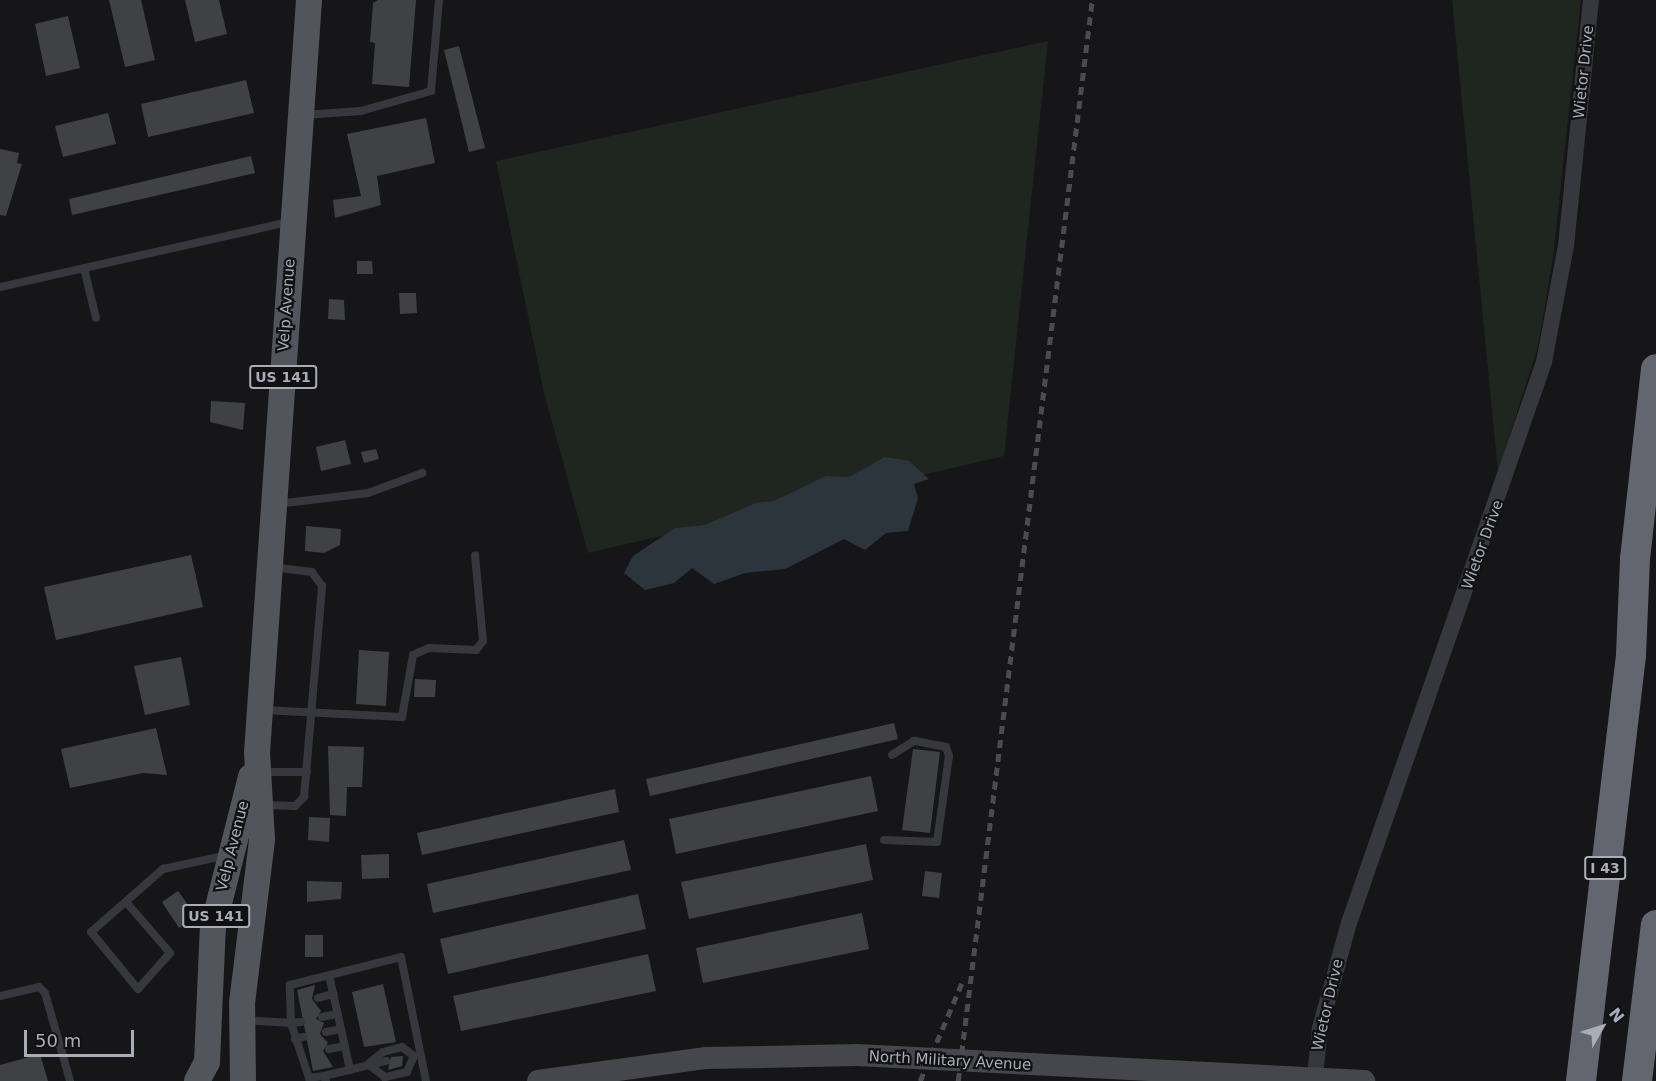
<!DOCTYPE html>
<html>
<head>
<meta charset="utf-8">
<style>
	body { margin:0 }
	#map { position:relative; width:1656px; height:1081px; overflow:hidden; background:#161618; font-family:"DejaVu Sans",sans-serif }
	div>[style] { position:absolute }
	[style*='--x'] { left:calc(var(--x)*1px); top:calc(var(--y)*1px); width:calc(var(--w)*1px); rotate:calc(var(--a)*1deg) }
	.green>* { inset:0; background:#1e261f }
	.water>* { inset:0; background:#2c353c }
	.building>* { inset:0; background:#404145 }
	.lane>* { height:8px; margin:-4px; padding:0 4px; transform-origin:4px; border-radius:4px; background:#37383d }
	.street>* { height:16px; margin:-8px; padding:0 8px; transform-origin:8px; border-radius:8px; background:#37383d }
	.secondary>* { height:22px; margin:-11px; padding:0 11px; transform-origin:11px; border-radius:11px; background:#45474d }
	.primary>* { height:26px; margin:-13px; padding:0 13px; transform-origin:13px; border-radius:13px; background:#53555c }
	.highway>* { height:30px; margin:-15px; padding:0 15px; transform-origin:15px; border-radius:15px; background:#63666e }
	.rail>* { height:4.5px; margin-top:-2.25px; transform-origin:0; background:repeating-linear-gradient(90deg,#4a4c52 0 8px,transparent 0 14px) }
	span { translate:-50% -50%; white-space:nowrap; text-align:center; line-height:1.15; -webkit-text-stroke:4.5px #111113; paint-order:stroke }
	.shield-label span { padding:2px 4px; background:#111113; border:2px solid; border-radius:4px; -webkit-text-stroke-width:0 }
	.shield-label { font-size:14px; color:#a8adb8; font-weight:700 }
	.street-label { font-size:15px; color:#a8adb8 }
	.north { position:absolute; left:1572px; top:997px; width:60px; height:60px; -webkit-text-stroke:4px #111113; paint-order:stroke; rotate:51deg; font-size:16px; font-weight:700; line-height:24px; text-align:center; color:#a8adb8 }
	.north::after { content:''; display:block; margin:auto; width:21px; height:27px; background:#a8adb8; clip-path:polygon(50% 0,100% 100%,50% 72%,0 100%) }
	.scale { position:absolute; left:24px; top:1030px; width:110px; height:27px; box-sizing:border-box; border:3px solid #a8adb8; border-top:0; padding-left:8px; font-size:18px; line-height:21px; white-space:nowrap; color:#a8adb8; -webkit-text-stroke:4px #111113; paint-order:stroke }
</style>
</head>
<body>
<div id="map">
	<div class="green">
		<i style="clip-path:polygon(1452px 0,1581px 0,1553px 258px,1538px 346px,1498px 472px)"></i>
		<i style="clip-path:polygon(1048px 41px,1004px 456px,588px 553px,544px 393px,496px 161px)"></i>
	</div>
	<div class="water">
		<i style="clip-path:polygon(885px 457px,909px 461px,929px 479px,914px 484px,918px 498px,908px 531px,886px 533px,865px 550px,844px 539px,785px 569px,745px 573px,714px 584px,692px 568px,674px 583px,645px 590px,624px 573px,633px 556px,675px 528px,705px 525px,756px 503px,774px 501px,826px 476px,849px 477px)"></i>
	</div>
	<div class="building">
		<i style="clip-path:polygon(109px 0,141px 0,155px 60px,125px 67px)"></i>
		<i style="clip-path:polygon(185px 0,219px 0,227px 34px,195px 42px)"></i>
		<i style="clip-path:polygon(378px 0,416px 0,409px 87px,372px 84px,375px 43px,370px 42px,373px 3px)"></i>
		<i style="clip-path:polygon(68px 16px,80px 68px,46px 76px,35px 24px)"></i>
		<i style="clip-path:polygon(459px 46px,485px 148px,469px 152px,444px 50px)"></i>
		<i style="clip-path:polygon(246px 80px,254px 113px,148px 137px,141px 104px)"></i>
		<i style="clip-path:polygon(108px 113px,116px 144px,63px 157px,55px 126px)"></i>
		<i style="clip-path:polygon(426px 118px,435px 163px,377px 176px,381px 205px,335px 218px,333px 200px,361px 196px,347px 134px)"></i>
		<i style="clip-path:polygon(0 149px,19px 153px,17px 163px,22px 164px,6px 216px,0 215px)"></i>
		<i style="clip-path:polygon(251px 156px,255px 173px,72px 215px,69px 199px)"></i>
		<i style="clip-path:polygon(357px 261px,372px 261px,373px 274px,357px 274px)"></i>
		<i style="clip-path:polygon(399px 293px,416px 293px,417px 313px,400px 314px)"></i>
		<i style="clip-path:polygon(329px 299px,344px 300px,345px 320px,328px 319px)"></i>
		<i style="clip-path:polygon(211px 401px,245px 403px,243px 430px,210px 422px)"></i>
		<i style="clip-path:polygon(345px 440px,351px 464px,321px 471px,316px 447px)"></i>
		<i style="clip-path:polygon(376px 449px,379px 459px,364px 463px,361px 452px)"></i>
		<i style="clip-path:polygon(306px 526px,341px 529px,340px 545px,324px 553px,305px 551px)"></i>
		<i style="clip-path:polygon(191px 555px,203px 607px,56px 640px,44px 587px)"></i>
		<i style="clip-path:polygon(359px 650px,389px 652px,386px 706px,356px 704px)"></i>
		<i style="clip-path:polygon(181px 657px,190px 705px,145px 715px,134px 666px)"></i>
		<i style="clip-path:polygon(415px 679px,436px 680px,435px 697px,414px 697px)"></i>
		<i style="clip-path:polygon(894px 723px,898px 739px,650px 796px,646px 779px)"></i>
		<i style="clip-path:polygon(156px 728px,167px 775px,143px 773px,70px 788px,61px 749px)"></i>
		<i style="clip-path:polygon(328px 746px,364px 747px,362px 787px,347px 787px,346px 816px,330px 815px)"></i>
		<i style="clip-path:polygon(913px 749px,940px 752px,930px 833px,902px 830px)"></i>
		<i style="clip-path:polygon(871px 776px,878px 811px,676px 854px,669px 819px)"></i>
		<i style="clip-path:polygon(615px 789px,619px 812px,422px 855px,417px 833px)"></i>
		<i style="clip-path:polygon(309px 817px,330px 818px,329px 842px,308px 840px)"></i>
		<i style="clip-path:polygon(624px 840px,631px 870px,433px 913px,427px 884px)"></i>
		<i style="clip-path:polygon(866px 844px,873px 880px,689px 919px,681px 882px)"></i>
		<i style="clip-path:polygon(389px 854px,389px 878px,362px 879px,361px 855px)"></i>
		<i style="clip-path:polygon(925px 871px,942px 873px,939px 898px,922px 896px)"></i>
		<i style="clip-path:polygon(307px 881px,342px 882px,341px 899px,307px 902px)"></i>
		<i style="clip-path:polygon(178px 891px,196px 916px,179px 928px,162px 902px)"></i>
		<i style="clip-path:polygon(638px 894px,646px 929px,448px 974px,440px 939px)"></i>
		<i style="clip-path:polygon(862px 913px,869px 949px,703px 983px,696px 948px)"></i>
		<i style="clip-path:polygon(305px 935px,323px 935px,323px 957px,305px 957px)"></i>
		<i style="clip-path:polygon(648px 954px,656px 991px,461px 1031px,453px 996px)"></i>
		<i style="clip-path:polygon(383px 984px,396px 1042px,364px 1047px,352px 992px)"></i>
		<i style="clip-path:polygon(315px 985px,312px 999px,321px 1011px,316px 1019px,324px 1023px,320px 1034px,328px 1043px,323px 1051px,333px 1067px,313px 1071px,297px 990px)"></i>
		<i style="clip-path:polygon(40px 1054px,48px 1081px,0 1081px,0 1065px)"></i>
		<i style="clip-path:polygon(403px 1056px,402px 1066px,388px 1070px,391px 1057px)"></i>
	</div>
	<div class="lane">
		<i style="--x:304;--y:115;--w:57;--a:-4"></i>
		<i style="--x:361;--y:111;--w:73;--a:-15.9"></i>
		<i style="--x:431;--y:91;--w:91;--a:-85"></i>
		<i style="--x:84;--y:268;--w:51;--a:76.5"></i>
		<i style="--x:0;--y:287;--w:296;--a:-12.7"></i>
		<i style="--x:277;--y:504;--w:92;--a:-6.9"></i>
		<i style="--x:368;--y:493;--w:58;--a:-20.3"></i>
		<i style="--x:263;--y:710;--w:139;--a:2.9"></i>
		<i style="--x:402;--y:717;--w:63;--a:-79.9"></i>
		<i style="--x:413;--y:655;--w:17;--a:-24"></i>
		<i style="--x:429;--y:648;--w:47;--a:2.4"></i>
		<i style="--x:476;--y:650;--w:11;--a:-52"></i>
		<i style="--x:483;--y:641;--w:86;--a:-95.3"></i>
		<i style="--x:262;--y:772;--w:45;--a:0"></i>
		<i style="--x:264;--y:805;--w:31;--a:2"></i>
		<i style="--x:295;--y:806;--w:13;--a:-45"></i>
		<i style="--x:304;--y:797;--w:212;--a:-85.1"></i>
		<i style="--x:322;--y:586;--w:17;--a:-126"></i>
		<i style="--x:312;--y:572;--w:39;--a:-173"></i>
		<i style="--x:884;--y:840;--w:53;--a:2.2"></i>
		<i style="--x:937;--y:842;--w:87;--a:-82.1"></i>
		<i style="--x:949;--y:756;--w:9;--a:-108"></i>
		<i style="--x:946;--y:747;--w:33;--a:-169"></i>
		<i style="--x:914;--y:741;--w:26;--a:148"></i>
		<i style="--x:126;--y:902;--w:67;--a:49.2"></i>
		<i style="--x:170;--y:953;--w:48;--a:131.6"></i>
		<i style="--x:138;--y:989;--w:74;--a:-129.5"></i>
		<i style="--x:91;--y:932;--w:96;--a:-41.2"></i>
		<i style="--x:163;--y:869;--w:66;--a:-12.2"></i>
		<i style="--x:329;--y:975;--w:97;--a:77.5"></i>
		<i style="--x:0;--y:996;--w:40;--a:-13"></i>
		<i style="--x:39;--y:987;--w:8;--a:45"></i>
		<i style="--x:45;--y:993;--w:91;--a:74.1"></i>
		<i style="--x:318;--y:998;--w:16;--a:-15"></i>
		<i style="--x:322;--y:1017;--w:16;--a:-11"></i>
		<i style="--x:244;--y:1020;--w:47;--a:3.7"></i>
		<i style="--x:291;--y:1023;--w:58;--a:71.9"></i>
		<i style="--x:309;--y:1078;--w:15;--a:-8"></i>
		<i style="--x:324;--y:1076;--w:5;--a:68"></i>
		<i style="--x:301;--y:1022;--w:10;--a:174"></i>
		<i style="--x:291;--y:1023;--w:38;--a:-92"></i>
		<i style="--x:290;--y:985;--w:114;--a:-14.2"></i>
		<i style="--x:401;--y:957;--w:126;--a:78.6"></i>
		<i style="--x:326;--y:1032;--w:15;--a:-11"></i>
		<i style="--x:295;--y:1039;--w:9;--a:-13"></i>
		<i style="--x:402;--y:1047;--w:15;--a:37"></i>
		<i style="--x:414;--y:1056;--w:17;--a:114"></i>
		<i style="--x:407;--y:1072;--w:23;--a:167"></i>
		<i style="--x:385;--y:1077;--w:21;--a:-143"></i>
		<i style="--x:368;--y:1064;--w:19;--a:-39"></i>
		<i style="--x:383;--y:1052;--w:20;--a:-15"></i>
		<i style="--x:329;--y:1049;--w:16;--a:-11"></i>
		<i style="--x:324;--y:1076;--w:64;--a:-13.6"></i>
	</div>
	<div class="street">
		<i style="--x:1315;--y:1076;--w:48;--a:-84.1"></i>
		<i style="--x:1320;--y:1028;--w:109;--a:-74.6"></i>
		<i style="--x:1349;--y:923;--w:594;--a:-70.83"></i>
		<i style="--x:1544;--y:362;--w:118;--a:-79.3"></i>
		<i style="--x:1566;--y:246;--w:247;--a:-84.2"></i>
	</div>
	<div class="secondary">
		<i style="--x:538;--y:1081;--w:170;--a:-7.8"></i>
		<i style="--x:706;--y:1058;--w:151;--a:-1.1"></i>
		<i style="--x:857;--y:1055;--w:508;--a:2.94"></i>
	</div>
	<div class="primary">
		<i style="--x:197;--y:1081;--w:21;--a:-62"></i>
		<i style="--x:207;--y:1062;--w:135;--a:-87.5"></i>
		<i style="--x:213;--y:927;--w:155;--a:-75.8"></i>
		<i style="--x:243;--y:1081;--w:78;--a:-90.7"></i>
		<i style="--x:242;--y:1003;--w:165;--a:-83"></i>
		<i style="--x:262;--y:839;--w:86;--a:-93.3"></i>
		<i style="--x:257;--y:753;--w:755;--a:-86.05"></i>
	</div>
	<div class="highway">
		<i style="--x:1581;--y:1081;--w:429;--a:-83.3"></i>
		<i style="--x:1631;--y:655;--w:96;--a:-87.6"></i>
		<i style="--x:1635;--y:559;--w:191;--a:-83.7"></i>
		<i style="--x:1637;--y:1081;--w:157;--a:-83.1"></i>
	</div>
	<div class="rail">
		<i style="--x:920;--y:1081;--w:112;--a:-66.9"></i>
		<i style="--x:958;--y:1081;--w:1089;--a:-82.93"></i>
	</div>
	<div class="shield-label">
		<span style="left:283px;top:377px">US 141</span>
		<span style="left:1605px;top:868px">I 43</span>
		<span style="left:216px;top:916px">US 141</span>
	</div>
	<div class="street-label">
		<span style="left:1584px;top:72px;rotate:-84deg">Wietor Drive</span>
		<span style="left:287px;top:305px;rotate:-86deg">Velp Avenue</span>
		<span style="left:1483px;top:545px;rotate:-70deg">Wietor Drive</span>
		<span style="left:233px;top:846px;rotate:-76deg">Velp Avenue</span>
		<span style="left:1328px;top:1005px;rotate:-77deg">Wietor Drive</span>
		<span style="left:950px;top:1061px;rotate:3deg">North Military Avenue</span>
	</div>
	<div class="north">N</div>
	<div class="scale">50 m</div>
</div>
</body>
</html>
